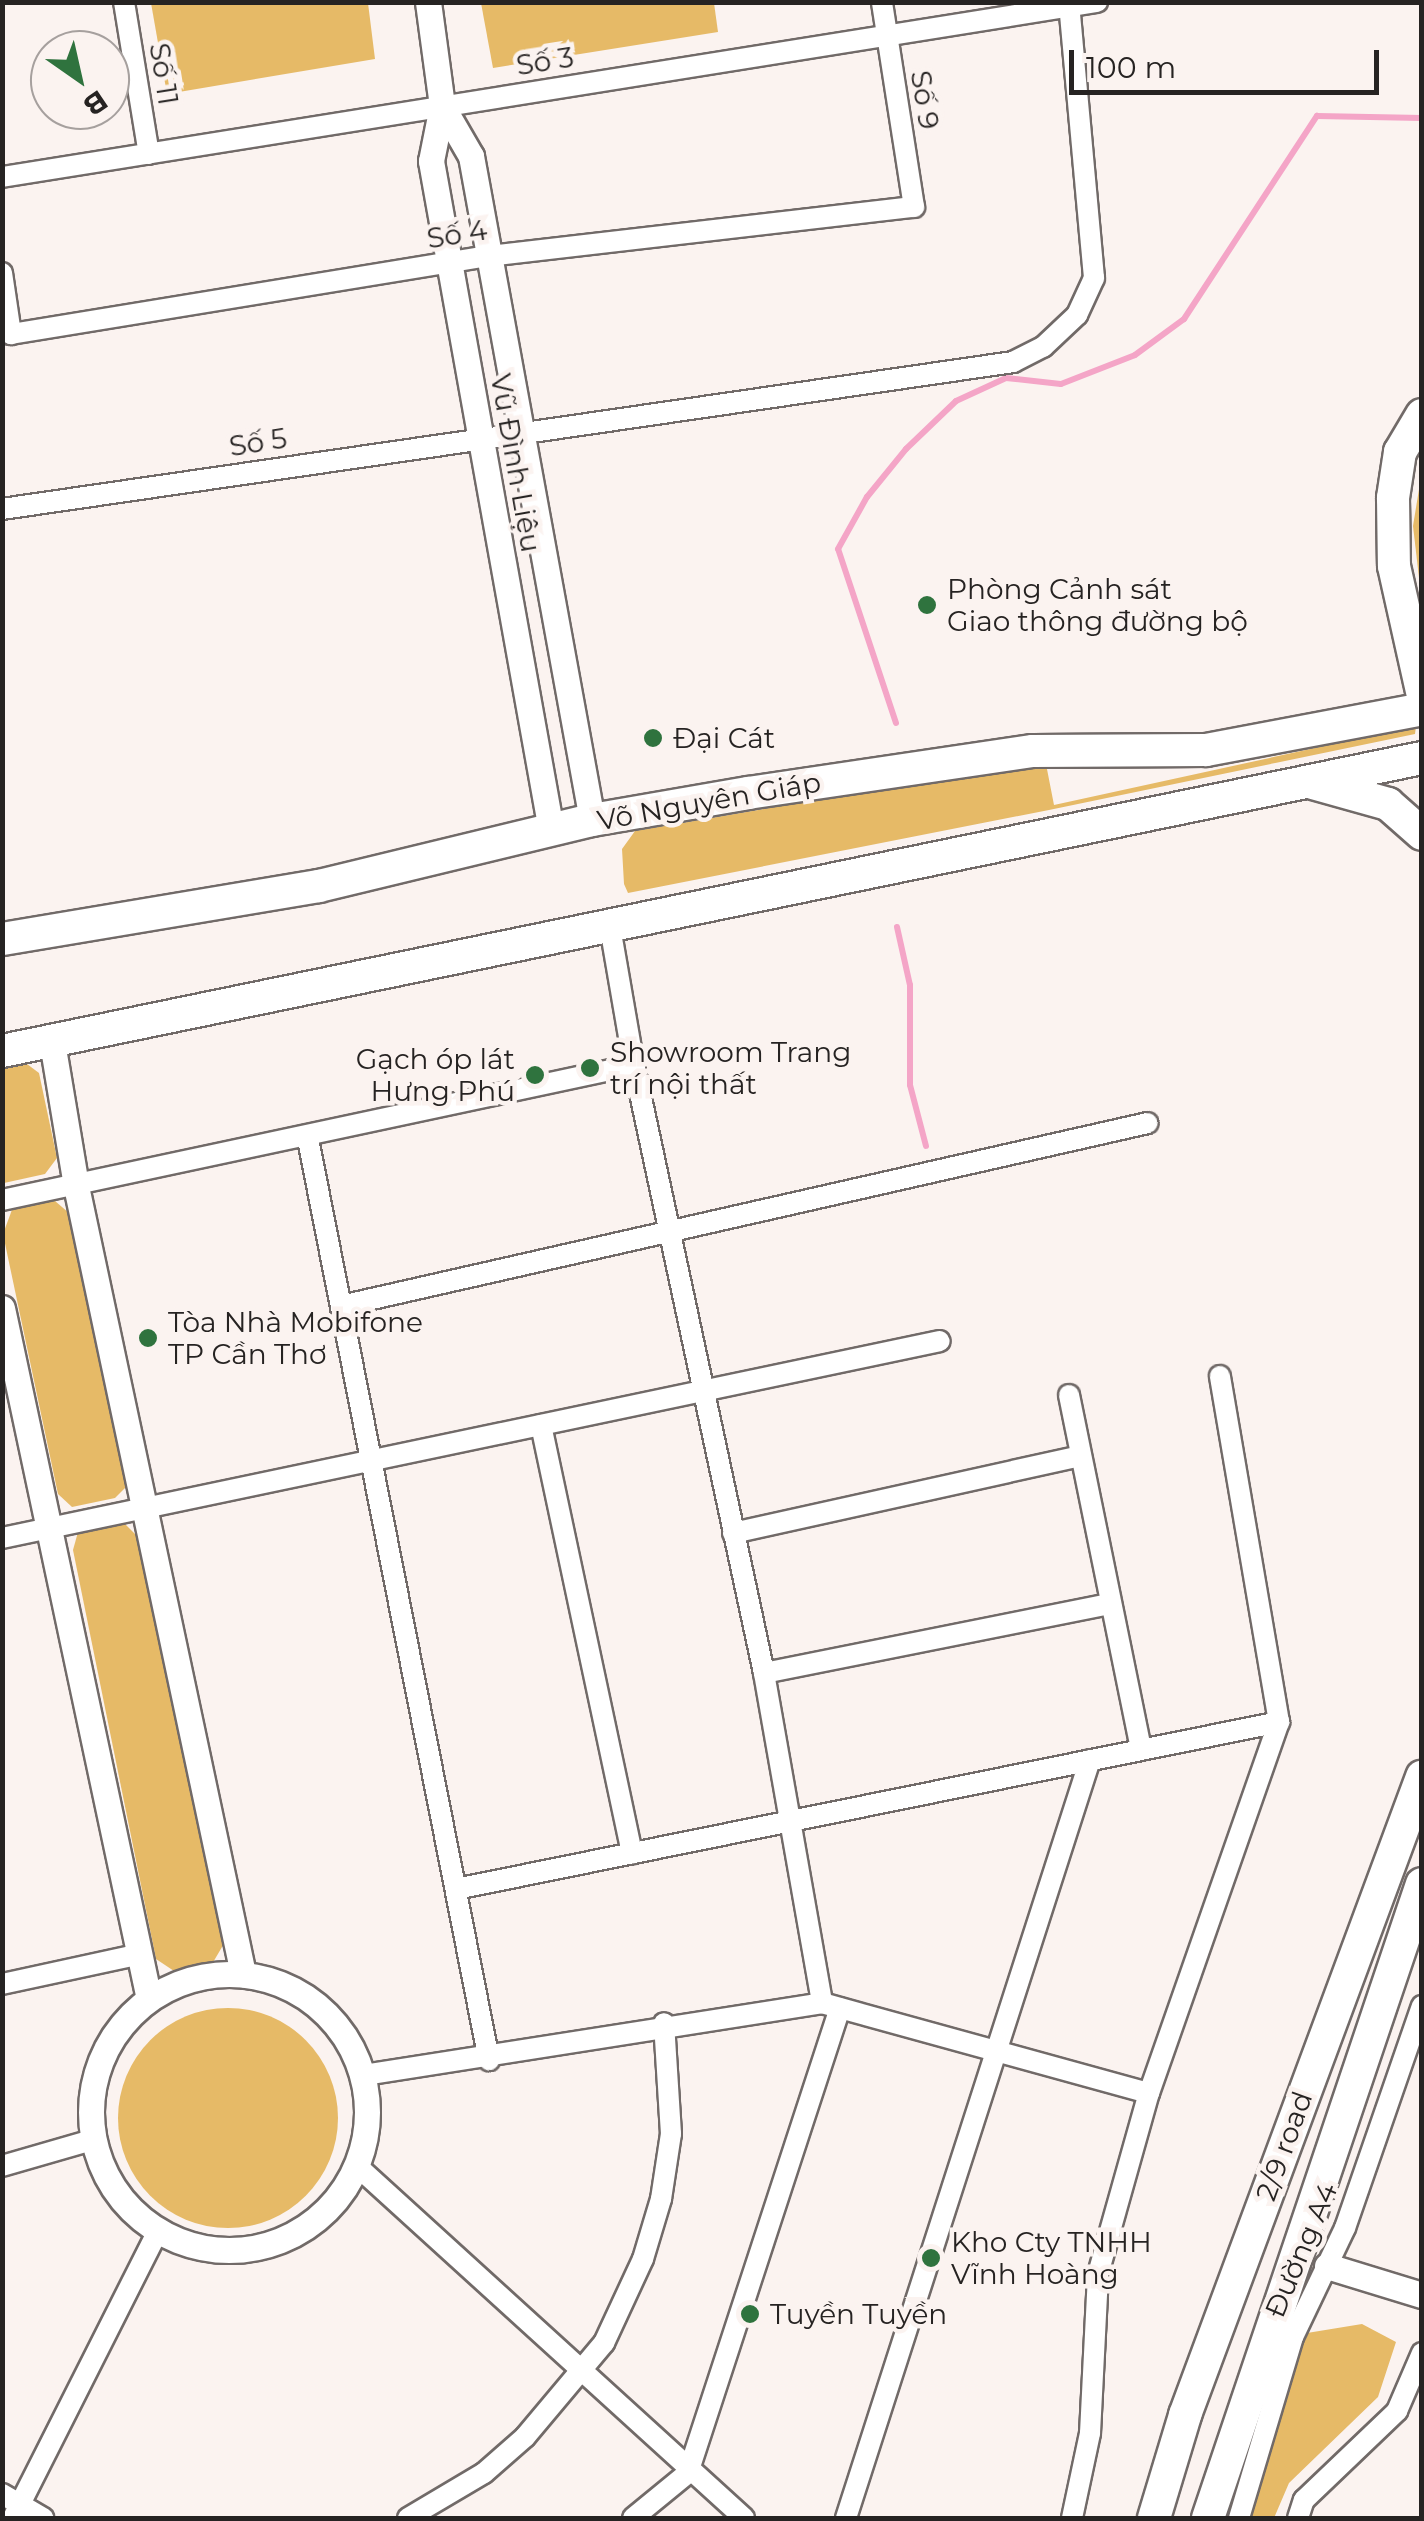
<!DOCTYPE html>
<html>
<head>
<meta charset="utf-8">
<style>
	body { margin:0 }
	#map { position:relative; width:1424px; height:2521px; overflow:hidden; background:#fbf3f0; font-family:Montserrat,sans-serif }
	div>[style] { position:absolute }
	[style*='--x'] { left:calc(var(--x)*1px); top:calc(var(--y)*1px); width:calc(var(--w)*1px); rotate:calc(var(--a)*1deg) }
	.green>* { inset:0; background:#e6ba67 }
	.round { border-radius:50% }
	.stream>* { height:6px; margin:-3px; padding:0 3px; transform-origin:3px; border-radius:3px; background:#f4a5c7 }
	.roads { filter:drop-shadow(2px 0 #716a68) drop-shadow(-2px 0 #716a68) drop-shadow(0 2px #716a68) drop-shadow(0 -2px #716a68) }
	.minor>* { height:20px; margin:-10px; padding:0 10px; transform-origin:10px; border-radius:10px; background:#fff }
	.tertiary>* { height:25px; margin:-12.5px; padding:0 12.5px; transform-origin:12.5px; border-radius:12.5px; background:#fff }
	.tertiary>.ring { margin:-12.5px; padding:0; box-sizing:content-box; background:none; border:25px solid #fff; border-radius:50% }
	.trunk>* { height:32px; margin:-16px; padding:0 16px; transform-origin:16px; border-radius:16px; background:#fff }
	.dots>* { width:28px; height:28px; translate:-50% -50%; box-sizing:border-box; border:5px solid #fbf3f0; border-radius:50% }
	span { translate:-50% -50%; white-space:nowrap; text-align:center; line-height:1.15; -webkit-text-stroke:9px #fbf3f0; paint-order:stroke }
	.street-label { font-size:28px; color:#262322 }
	.poi-label { font-size:28px; color:#262322 }
	.left { translate:0 -50%; text-align:left }
	.right { translate:-100% -50%; text-align:right }
	.frame { position:absolute; inset:0; border:5px solid #262322; pointer-events:none }
	.north { position:absolute; left:30px; top:30px; width:100px; height:100px; box-sizing:border-box; background:#fbf3f0; border:2px solid #a6a09e; border-radius:50%; rotate:146deg; font-size:28px; font-weight:700; line-height:40px; text-align:center; color:#262322 }
	.north::after { content:''; display:block; margin:auto; width:35px; height:45px; background:#2f733e; clip-path:polygon(50% 0,100% 100%,50% 72%,0 100%) }
	.scale { position:absolute; left:1069px; top:50px; width:310px; height:45px; box-sizing:border-box; border:5px solid #262322; border-top:0; padding-left:12px; font-size:30px; line-height:35px; white-space:nowrap; color:#262322; -webkit-text-stroke:8px #fbf3f0; paint-order:stroke }
</style>
</head>
<body>
<div id="map">
	<div class="green">
		<i style="clip-path:polygon(151px 3px,368px 3px,375px 59px,167px 94px)"></i>
		<i style="clip-path:polygon(481px 3px,714px 3px,718px 32px,493px 68px)"></i>
		<i style="clip-path:polygon(1421px 477px,1421px 595px,1413px 526px)"></i>
		<i style="clip-path:polygon(1416px 726px,1415px 734px,1049px 810px,628px 893px,624px 884px,622px 849px,635px 831px,1039px 762px,1046px 764px,1054px 805px)"></i>
		<i style="clip-path:polygon(27px 1064px,39px 1073px,57px 1158px,45px 1174px,4px 1183px,3px 1069px)"></i>
		<i style="clip-path:polygon(55px 1201px,69px 1213px,128px 1485px,115px 1498px,72px 1507px,58px 1494px,3px 1234px,13px 1207px)"></i>
		<i style="clip-path:polygon(125px 1524px,141px 1540px,225px 1942px,212px 1964px,174px 1971px,156px 1959px,73px 1550px,78px 1532px)"></i>
		<i class="round" style="left:118px;top:2008px;width:220px;height:220px"></i>
		<i style="clip-path:polygon(1362px 2324px,1396px 2342px,1378px 2397px,1289px 2483px,1274px 2518px,1245px 2518px,1307px 2333px)"></i>
	</div>
	<div class="stream">
		<i style="--x:896;--y:723;--w:183;--a:-108.4"></i>
		<i style="--x:838;--y:549;--w:60;--a:-60.9"></i>
		<i style="--x:867;--y:497;--w:62;--a:-50.9"></i>
		<i style="--x:906;--y:449;--w:69;--a:-43.8"></i>
		<i style="--x:956;--y:401;--w:55;--a:-24.7"></i>
		<i style="--x:1006;--y:378;--w:55;--a:6.2"></i>
		<i style="--x:1061;--y:384;--w:79;--a:-21.4"></i>
		<i style="--x:1135;--y:355;--w:61;--a:-36.3"></i>
		<i style="--x:1184;--y:319;--w:243;--a:-56.8"></i>
		<i style="--x:1317;--y:116;--w:105;--a:1.1"></i>
		<i style="--x:897;--y:927;--w:59;--a:77.4"></i>
		<i style="--x:910;--y:985;--w:100;--a:90"></i>
		<i style="--x:910;--y:1085;--w:63;--a:75.3"></i>
	</div>
	<div class="roads">
		<div class="minor">
			<i style="--x:124;--y:2;--w:154;--a:80.7"></i>
			<i style="--x:2;--y:177;--w:1109;--a:-9.08"></i>
			<i style="--x:2;--y:273;--w:62;--a:81.6"></i>
			<i style="--x:11;--y:334;--w:484;--a:-9.3"></i>
			<i style="--x:489;--y:256;--w:428;--a:-6.6"></i>
			<i style="--x:914;--y:207;--w:207;--a:-98.9"></i>
			<i style="--x:2;--y:509;--w:1022;--a:-8.27"></i>
			<i style="--x:1013;--y:362;--w:34;--a:-27"></i>
			<i style="--x:1043;--y:347;--w:47;--a:-43.3"></i>
			<i style="--x:1077;--y:315;--w:41;--a:-65.3"></i>
			<i style="--x:1094;--y:278;--w:277;--a:-95.2"></i>
			<i style="--x:609;--y:921;--w:146;--a:80.2"></i>
			<i style="--x:634;--y:1065;--w:622;--a:77.93"></i>
			<i style="--x:764;--y:1673;--w:335;--a:80"></i>
			<i style="--x:308;--y:1139;--w:939;--a:78.88"></i>
			<i style="--x:2;--y:1200;--w:646;--a:-12.06"></i>
			<i style="--x:341;--y:1306;--w:827;--a:-12.78"></i>
			<i style="--x:1069;--y:1395;--w:362;--a:78.5"></i>
			<i style="--x:541;--y:1425;--w:438;--a:78"></i>
			<i style="--x:733;--y:1533;--w:356;--a:-12.5"></i>
			<i style="--x:2;--y:1538;--w:958;--a:-11.86"></i>
			<i style="--x:764;--y:1673;--w:353;--a:-11.3"></i>
			<i style="--x:456;--y:1889;--w:840;--a:-11.47"></i>
			<i style="--x:2;--y:1984;--w:142;--a:-12.2"></i>
			<i style="--x:364;--y:2075;--w:464;--a:-8.9"></i>
			<i style="--x:822;--y:2003;--w:339;--a:15.4"></i>
			<i style="--x:2;--y:2166;--w:94;--a:-16.1"></i>
			<i style="--x:357;--y:2166;--w:523;--a:42.29"></i>
			<i style="--x:2;--y:2494;--w:48;--a:30.3"></i>
			<i style="--x:13;--y:2518;--w:322;--a:-63.2"></i>
			<i style="--x:408;--y:2518;--w:88;--a:-30.6"></i>
			<i style="--x:484;--y:2473;--w:55;--a:-41.3"></i>
			<i style="--x:525;--y:2437;--w:123;--a:-50"></i>
			<i style="--x:604;--y:2343;--w:93;--a:-65.1"></i>
			<i style="--x:643;--y:2259;--w:63;--a:-73.3"></i>
			<i style="--x:661;--y:2199;--w:66;--a:-81.3"></i>
			<i style="--x:671;--y:2134;--w:111;--a:-93.6"></i>
			<i style="--x:633;--y:2518;--w:71;--a:-39.3"></i>
			<i style="--x:688;--y:2473;--w:489;--a:-71.9"></i>
			<i style="--x:846;--y:2518;--w:796;--a:-72.16"></i>
			<i style="--x:1072;--y:2518;--w:87;--a:-78"></i>
			<i style="--x:1090;--y:2433;--w:159;--a:-87.1"></i>
			<i style="--x:1098;--y:2274;--w:188;--a:-74.3"></i>
			<i style="--x:1149;--y:2093;--w:393;--a:-70.7"></i>
			<i style="--x:1279;--y:1722;--w:351;--a:-99.7"></i>
			<i style="--x:1239;--y:2518;--w:189;--a:-73.4"></i>
			<i style="--x:1293;--y:2337;--w:121;--a:-64.5"></i>
			<i style="--x:1345;--y:2228;--w:235;--a:-70.9"></i>
			<i style="--x:1298;--y:2518;--w:19;--a:-72"></i>
			<i style="--x:1304;--y:2500;--w:129;--a:-43.7"></i>
			<i style="--x:1397;--y:2411;--w:63;--a:-66.7"></i>
		</div>
		<div class="tertiary">
			<i style="--x:428;--y:2;--w:105;--a:82.3"></i>
			<i style="--x:442;--y:106;--w:56;--a:101.3"></i>
			<i style="--x:431;--y:161;--w:680;--a:79.83"></i>
			<i style="--x:442;--y:106;--w:58;--a:59.9"></i>
			<i style="--x:471;--y:156;--w:675;--a:79.67"></i>
			<i style="--x:52;--y:1042;--w:146;--a:80.5"></i>
			<i style="--x:76;--y:1186;--w:806;--a:78.03"></i>
			<i style="--x:2;--y:1308;--w:706;--a:77.99"></i>
			<i class="ring" style="left:91px;top:1974px;width:251px;height:251px"></i>
			<i style="--x:1327;--y:2266;--w:99;--a:17"></i>
		</div>
		<div class="trunk">
			<i style="--x:1422;--y:415;--w:43;--a:120.7"></i>
			<i style="--x:1400;--y:452;--w:47;--a:98.7"></i>
			<i style="--x:1393;--y:498;--w:68;--a:89.2"></i>
			<i style="--x:1394;--y:566;--w:128;--a:77.4"></i>
			<i style="--x:1313;--y:783;--w:78;--a:15.6"></i>
			<i style="--x:1388;--y:804;--w:45;--a:41.4"></i>
			<i style="--x:2;--y:939;--w:321;--a:-9.5"></i>
			<i style="--x:319;--y:886;--w:281;--a:-13.6"></i>
			<i style="--x:592;--y:820;--w:158;--a:-9.8"></i>
			<i style="--x:748;--y:793;--w:288;--a:-8.4"></i>
			<i style="--x:1033;--y:751;--w:173;--a:-0.3"></i>
			<i style="--x:1206;--y:750;--w:220;--a:-10.7"></i>
			<i style="--x:2;--y:1051;--w:1450;--a:-11.66"></i>
			<i style="--x:1154;--y:2518;--w:108;--a:-73.2"></i>
			<i style="--x:1185;--y:2415;--w:681;--a:-69.62"></i>
			<i style="--x:1208;--y:2518;--w:669;--a:-71.35"></i>
		</div>
	</div>
	<div class="dots">
		<i style="left:927px;top:605px;background:#2f733e"></i>
		<i style="left:653px;top:738px;background:#2f733e"></i>
		<i style="left:590px;top:1068px;background:#2f733e"></i>
		<i style="left:535px;top:1075px;background:#2f733e"></i>
		<i style="left:148px;top:1338px;background:#2f733e"></i>
		<i style="left:931px;top:2258px;background:#2f733e"></i>
		<i style="left:750px;top:2314px;background:#2f733e"></i>
	</div>
	<div class="street-label">
		<span style="left:545px;top:61px;rotate:-9deg">Số 3</span>
		<span style="left:164px;top:74px;rotate:81deg">Số 11</span>
		<span style="left:925px;top:100px;rotate:81deg">Số 9</span>
		<span style="left:457px;top:234px;rotate:-9deg">Số 4</span>
		<span style="left:258px;top:442px;rotate:-9deg">Số 5</span>
		<span style="left:516px;top:463px;rotate:80deg">Vũ Đình Liệu</span>
		<span style="left:709px;top:801px;rotate:-10deg">Võ Nguyên Giáp</span>
		<span style="left:1284px;top:2146px;rotate:-70deg">2/9 road</span>
		<span style="left:1301px;top:2250px;rotate:-67deg">Đường A4</span>
	</div>
	<div class="poi-label">
		<span class="left" style="left:947px;top:605px">Phòng Cảnh sát<br>Giao thông đường bộ</span>
		<span class="left" style="left:673px;top:738px">Đại Cát</span>
		<span class="left" style="left:610px;top:1068px">Showroom Trang<br>trí nội thất</span>
		<span class="right" style="left:515px;top:1075px">Gạch óp lát<br>Hưng Phú</span>
		<span class="left" style="left:168px;top:1338px">Tòa Nhà Mobifone<br>TP Cần Thơ</span>
		<span class="left" style="left:951px;top:2258px">Kho Cty TNHH<br>Vĩnh Hoàng</span>
		<span class="left" style="left:770px;top:2314px">Tuyền Tuyền</span>
	</div>
	<div class="frame"></div>
	<div class="north">B</div>
	<div class="scale">100 m</div>
</div>
</body>
</html>
